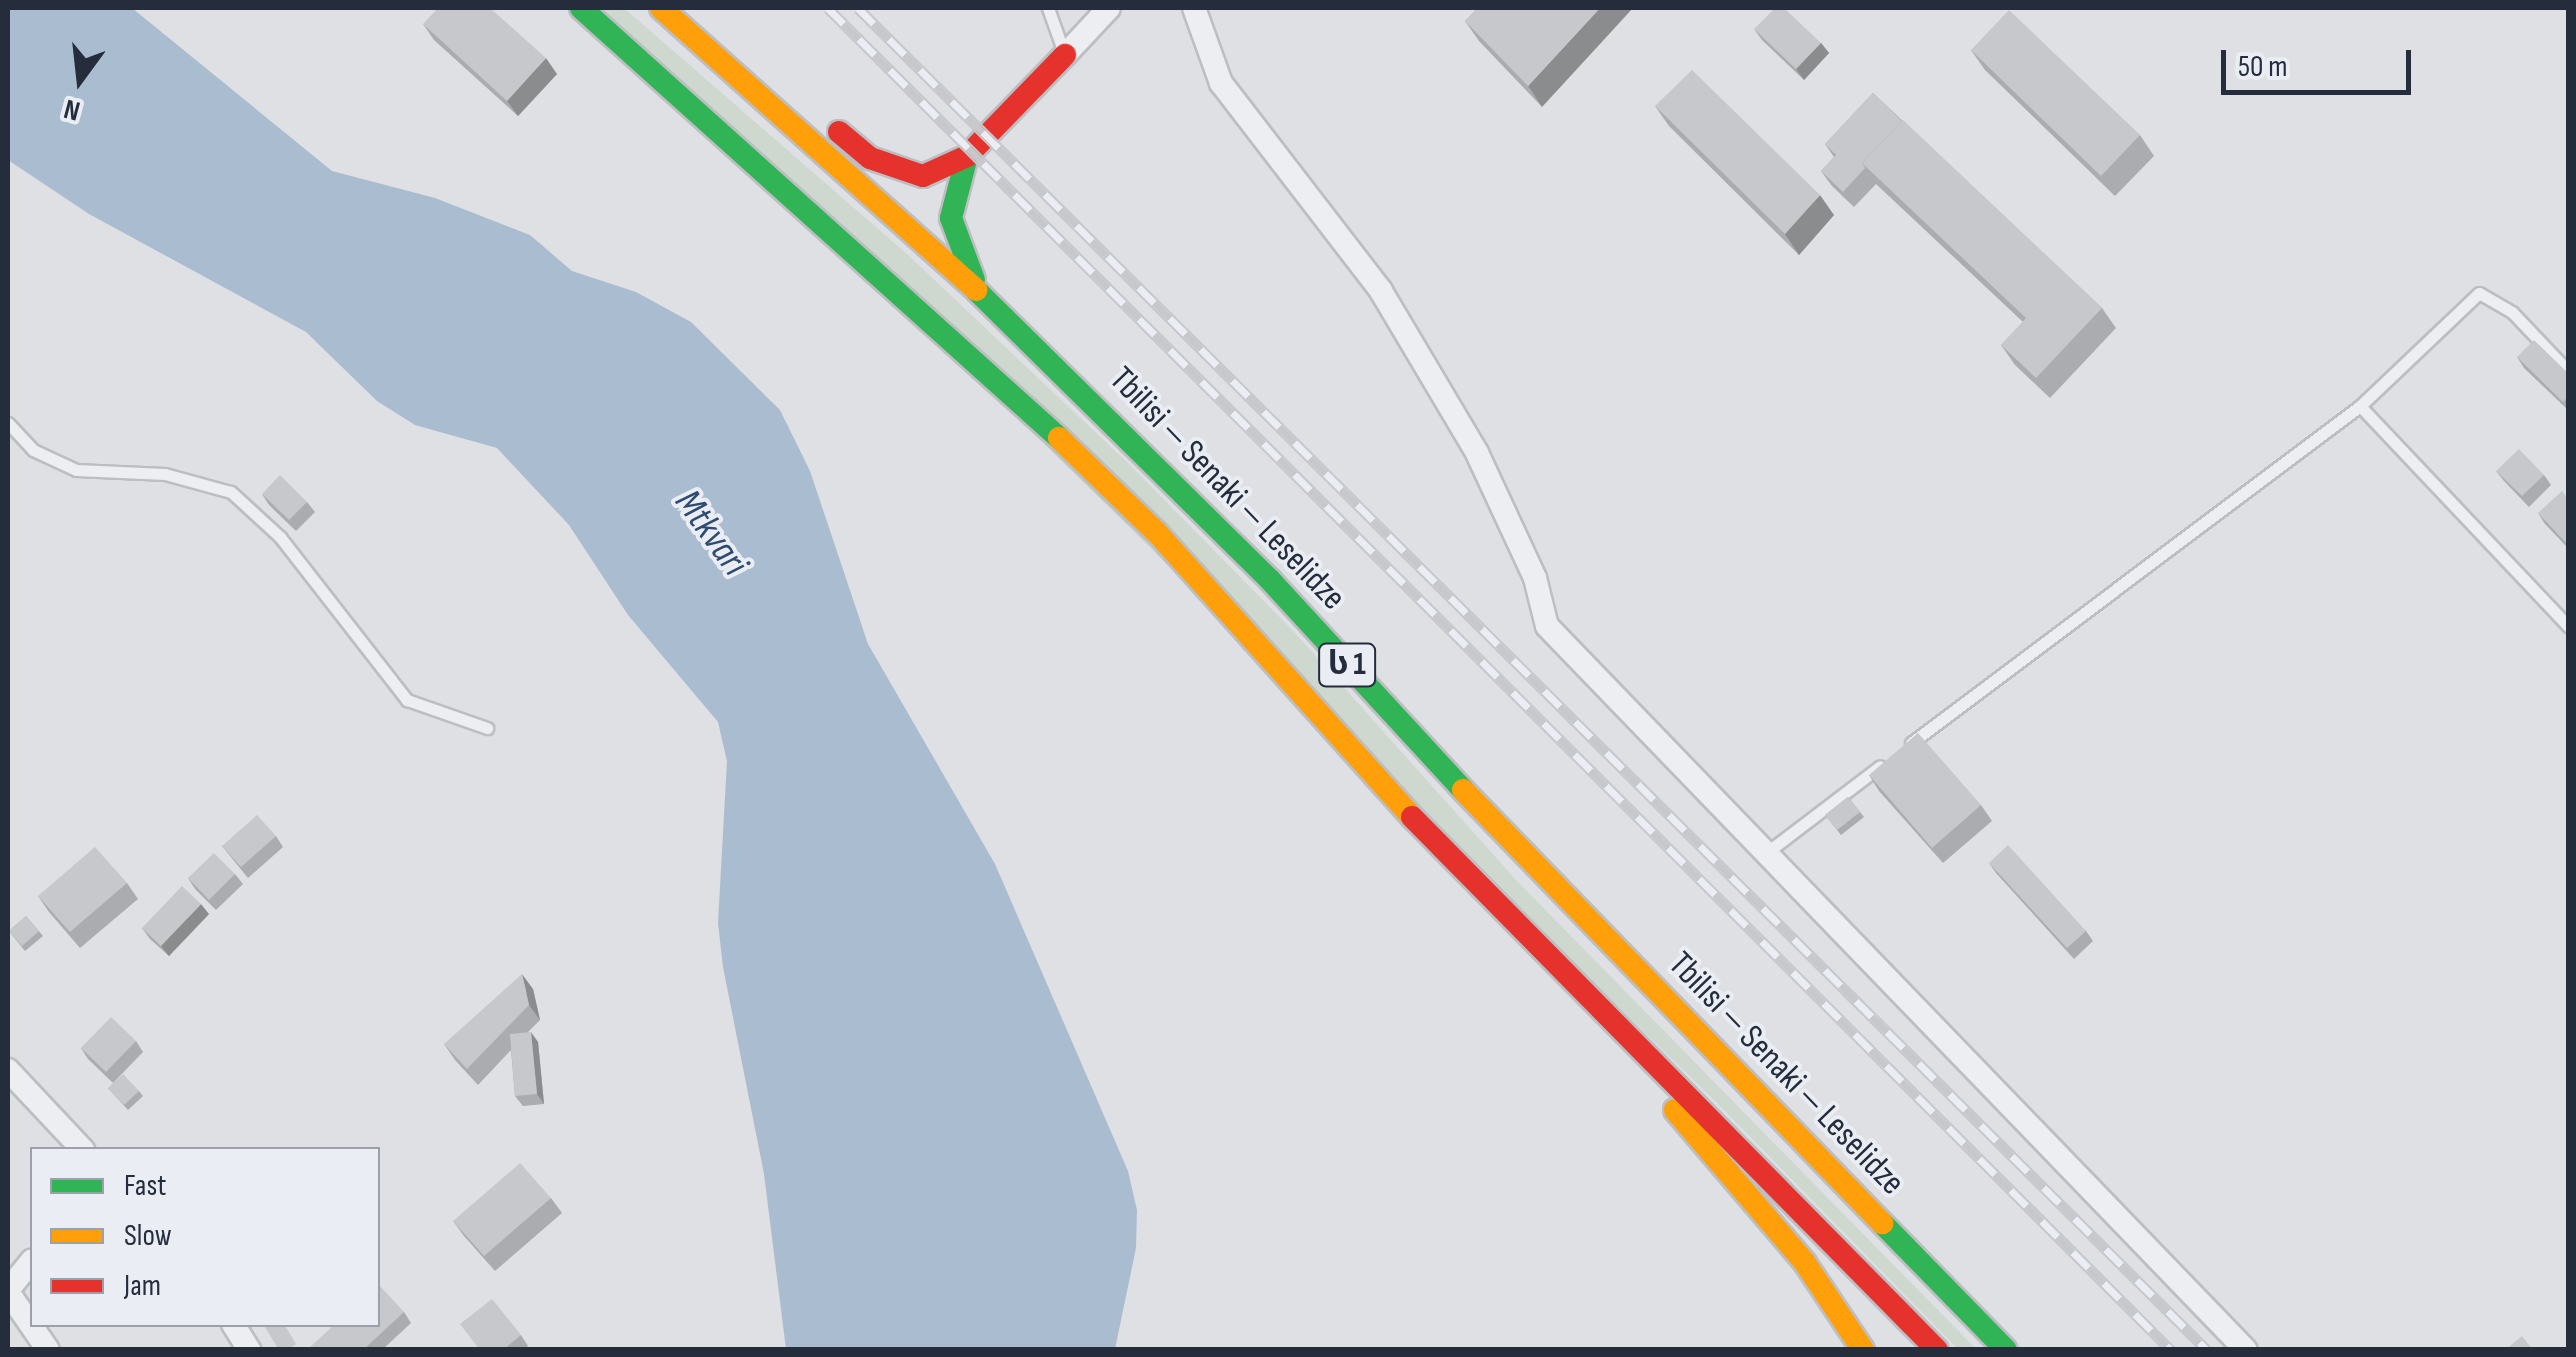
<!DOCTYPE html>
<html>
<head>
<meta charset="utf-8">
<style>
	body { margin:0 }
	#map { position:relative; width:2576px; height:1357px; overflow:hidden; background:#dee0e3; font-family:"Sofia Sans Condensed","Noto Sans Georgian",sans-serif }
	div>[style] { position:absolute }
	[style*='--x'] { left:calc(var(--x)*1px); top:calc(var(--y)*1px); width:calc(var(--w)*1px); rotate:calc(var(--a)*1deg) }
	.green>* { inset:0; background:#ced8ce }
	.water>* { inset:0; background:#aabcd0 }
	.roads { filter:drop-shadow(2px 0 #bcbec1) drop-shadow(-2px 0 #bcbec1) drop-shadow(0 2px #bcbec1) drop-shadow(0 -2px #bcbec1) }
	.lane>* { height:11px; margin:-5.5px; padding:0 5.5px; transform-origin:5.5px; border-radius:5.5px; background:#edeef1 }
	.street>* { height:22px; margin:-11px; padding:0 11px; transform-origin:11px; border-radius:11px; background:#edeef1 }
	.fast>* { height:22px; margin:-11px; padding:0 11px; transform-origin:11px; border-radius:11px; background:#30b455 }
	.slow>* { height:22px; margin:-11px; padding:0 11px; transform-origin:11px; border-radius:11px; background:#ff9f0a }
	.jam>* { height:22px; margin:-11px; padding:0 11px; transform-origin:11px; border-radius:11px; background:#e5322d }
	.rail>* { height:11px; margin-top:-5.5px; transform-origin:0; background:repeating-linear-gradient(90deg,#eaeef4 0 22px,#c6c8cc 0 44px); box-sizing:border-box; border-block:2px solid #c6c8cc }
	.wall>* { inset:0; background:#aaacaf }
	.shaded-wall>* { inset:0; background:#8b8c8e }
	.building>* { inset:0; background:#c6c8cb }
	span { translate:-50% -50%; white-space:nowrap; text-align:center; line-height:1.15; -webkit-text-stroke:8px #eaeef4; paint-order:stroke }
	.shield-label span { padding:2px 8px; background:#eaeef4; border:2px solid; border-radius:8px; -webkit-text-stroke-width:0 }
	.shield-label { font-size:32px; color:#252d3d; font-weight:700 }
	.street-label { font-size:35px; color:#252d3d }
	.water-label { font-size:38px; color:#2e4b72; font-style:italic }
	.frame { position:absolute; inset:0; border:10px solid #252d3d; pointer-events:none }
	.legend { position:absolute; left:30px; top:1147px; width:350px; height:180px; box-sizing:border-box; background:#eaeef4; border:2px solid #9ba1ab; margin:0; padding:12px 18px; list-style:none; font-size:30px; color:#252d3d }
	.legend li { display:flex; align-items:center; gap:20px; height:50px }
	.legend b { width:50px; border:2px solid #9ba1ab }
	.north { position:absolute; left:30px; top:30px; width:100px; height:100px; -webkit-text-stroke:8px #eaeef4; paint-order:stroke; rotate:195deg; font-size:28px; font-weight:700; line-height:40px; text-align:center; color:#252d3d }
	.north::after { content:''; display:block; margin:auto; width:35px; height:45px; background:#252d3d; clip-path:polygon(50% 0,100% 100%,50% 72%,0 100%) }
	.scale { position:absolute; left:2221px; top:50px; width:190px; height:45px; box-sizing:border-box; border:5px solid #252d3d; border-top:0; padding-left:12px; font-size:30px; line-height:35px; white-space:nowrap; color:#252d3d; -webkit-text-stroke:8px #eaeef4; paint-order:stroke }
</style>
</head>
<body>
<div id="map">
	<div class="green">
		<i style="clip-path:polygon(599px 8px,624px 8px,907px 254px,1130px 465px,1297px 635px,1516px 880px,1976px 1349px,1958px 1349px,1722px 1108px)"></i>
	</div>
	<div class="water">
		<i style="clip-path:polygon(8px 8px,132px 8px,332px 171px,435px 198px,530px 235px,572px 271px,636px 292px,691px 322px,780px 410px,810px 471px,868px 644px,995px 864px,1128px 1171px,1137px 1210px,1136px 1248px,1115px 1349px,786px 1349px,764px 1174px,723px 967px,718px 923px,727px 761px,718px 722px,628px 615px,569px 525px,497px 448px,415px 425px,377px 401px,306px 332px,89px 214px,8px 160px)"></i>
	</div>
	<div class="roads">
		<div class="lane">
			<i style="--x:1048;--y:8;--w:45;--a:70.3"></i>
			<i style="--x:2360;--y:406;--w:303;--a:46.6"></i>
			<i style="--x:8;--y:423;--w:37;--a:47"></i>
			<i style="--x:33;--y:450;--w:47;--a:24.9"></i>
			<i style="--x:76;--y:470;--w:89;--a:2.6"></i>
			<i style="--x:165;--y:474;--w:68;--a:15.3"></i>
			<i style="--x:231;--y:492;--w:67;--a:42.6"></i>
			<i style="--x:280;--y:537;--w:207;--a:52.1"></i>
			<i style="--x:407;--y:700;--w:85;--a:19.3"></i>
			<i style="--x:1911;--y:743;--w:561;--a:-36.89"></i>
			<i style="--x:2360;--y:406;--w:164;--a:-43.5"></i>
			<i style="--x:2479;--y:293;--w:38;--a:30"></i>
			<i style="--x:2512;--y:312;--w:81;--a:46.5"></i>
			<i style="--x:1766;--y:853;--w:143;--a:-37.3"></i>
		</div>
		<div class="street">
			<i style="--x:1194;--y:8;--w:80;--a:70.2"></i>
			<i style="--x:1221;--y:83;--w:262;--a:52.4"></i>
			<i style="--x:1381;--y:291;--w:188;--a:59.3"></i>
			<i style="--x:1477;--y:453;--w:138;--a:65.1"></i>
			<i style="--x:1535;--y:578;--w:49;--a:76"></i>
			<i style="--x:1547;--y:626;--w:1006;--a:46.01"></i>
			<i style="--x:1065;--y:55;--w:64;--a:-46.9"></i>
			<i style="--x:8;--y:1070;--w:110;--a:46.8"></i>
			<i style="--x:8;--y:1290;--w:38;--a:-51"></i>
			<i style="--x:8;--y:1292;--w:70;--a:55.4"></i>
			<i style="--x:233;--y:1324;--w:31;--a:58"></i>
		</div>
		<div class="fast">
			<i style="--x:581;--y:8;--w:643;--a:41.97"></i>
			<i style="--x:967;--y:156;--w:64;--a:104.5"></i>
			<i style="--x:951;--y:218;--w:66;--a:69.6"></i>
			<i style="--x:976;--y:290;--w:413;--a:44.6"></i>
			<i style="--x:1270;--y:580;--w:285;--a:47.4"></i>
			<i style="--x:1882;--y:1223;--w:177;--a:45.7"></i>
		</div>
		<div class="slow">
			<i style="--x:661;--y:8;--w:423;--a:41.8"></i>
			<i style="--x:1059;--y:438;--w:139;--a:44.1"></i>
			<i style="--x:1159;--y:535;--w:379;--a:48.1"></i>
			<i style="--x:1463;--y:790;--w:603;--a:45.94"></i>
			<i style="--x:1675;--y:1110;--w:201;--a:49.6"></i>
			<i style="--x:1805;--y:1263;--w:105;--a:56.3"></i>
		</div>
		<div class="jam">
			<i style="--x:839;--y:132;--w:40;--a:40"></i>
			<i style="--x:870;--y:158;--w:56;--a:18.8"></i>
			<i style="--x:923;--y:176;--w:48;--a:-24.4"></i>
			<i style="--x:967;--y:156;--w:141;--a:-45.9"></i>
			<i style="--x:1412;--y:817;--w:748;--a:45.43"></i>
		</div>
	</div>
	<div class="rail">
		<i style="--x:828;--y:8;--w:1899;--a:44.98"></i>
		<i style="--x:858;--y:8;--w:1903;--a:44.85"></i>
	</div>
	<div class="wall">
		<i style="clip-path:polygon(1478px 8px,1542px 107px,1479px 41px,1465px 21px)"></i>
		<i style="clip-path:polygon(423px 24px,557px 74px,518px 116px,434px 40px)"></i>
		<i style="clip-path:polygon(1754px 29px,1821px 43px,1829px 53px,1804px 80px,1762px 40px)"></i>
		<i style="clip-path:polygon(1971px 50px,2140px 135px,2154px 156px,2115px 196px,1985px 70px)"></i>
		<i style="clip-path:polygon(1873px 93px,2102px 308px,2116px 328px,2050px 398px,2015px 365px,2001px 345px,2023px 322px,1876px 184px,1854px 207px,1832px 186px,1821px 171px,1834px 157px,1825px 144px)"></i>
		<i style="clip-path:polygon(1655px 106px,1834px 215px,1799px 255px,1669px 126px)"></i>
		<i style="clip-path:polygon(2517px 357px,2568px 373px,2568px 410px,2524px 368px)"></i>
		<i style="clip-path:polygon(2496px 471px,2544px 475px,2551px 485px,2529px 507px,2504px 481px)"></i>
		<i style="clip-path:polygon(262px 494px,307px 502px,315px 512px,296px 531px,269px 505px)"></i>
		<i style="clip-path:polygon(2568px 499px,2568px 548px,2545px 524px,2538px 513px)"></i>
		<i style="clip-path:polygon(1869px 775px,1981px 805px,1992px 821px,1943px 863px,1879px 791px)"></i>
		<i style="clip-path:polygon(1848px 797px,1864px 817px,1841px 835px,1825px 815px)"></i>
		<i style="clip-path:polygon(276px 836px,283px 847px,248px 878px,222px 846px)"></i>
		<i style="clip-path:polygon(1989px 863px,2086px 931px,2093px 941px,2074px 959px,1996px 873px)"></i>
		<i style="clip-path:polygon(235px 874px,243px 884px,216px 910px,195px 889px,188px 878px)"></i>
		<i style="clip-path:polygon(127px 883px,138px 899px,80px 948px,49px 912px,38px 896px)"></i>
		<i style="clip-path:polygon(209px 914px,169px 956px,150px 939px,142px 928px)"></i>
		<i style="clip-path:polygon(26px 916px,43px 936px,25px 951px,9px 931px)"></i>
		<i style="clip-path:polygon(533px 989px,540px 1020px,528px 1032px,538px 1042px,544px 1104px,523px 1106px,515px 1096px,511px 1050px,478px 1085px,455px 1060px,444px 1044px)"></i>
		<i style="clip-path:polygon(136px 1041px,143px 1052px,113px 1083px,88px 1059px,81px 1048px)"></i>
		<i style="clip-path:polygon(108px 1088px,139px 1091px,143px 1096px,128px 1110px)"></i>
		<i style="clip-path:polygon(551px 1198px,562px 1213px,495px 1271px,464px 1236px,453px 1221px)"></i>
		<i style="clip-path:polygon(404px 1312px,411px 1323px,382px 1350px,310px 1350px)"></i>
		<i style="clip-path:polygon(521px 1335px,528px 1346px,524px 1350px,479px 1350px)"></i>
	</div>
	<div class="shaded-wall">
		<i style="clip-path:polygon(1600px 8px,1633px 8px,1542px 107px,1528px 86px)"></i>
		<i style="clip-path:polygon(1821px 43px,1829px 53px,1804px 80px,1796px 69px)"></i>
		<i style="clip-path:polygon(546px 58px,557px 74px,518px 116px,507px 101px)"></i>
		<i style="clip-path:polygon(1820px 195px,1834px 215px,1799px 255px,1785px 234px)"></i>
		<i style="clip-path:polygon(201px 904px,209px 914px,169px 956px,161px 946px)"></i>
		<i style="clip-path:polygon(522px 974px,533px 989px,540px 1020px,529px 1005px)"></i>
		<i style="clip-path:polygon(531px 1032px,538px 1042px,544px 1104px,537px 1094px)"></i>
	</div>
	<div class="building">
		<i style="clip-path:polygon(438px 8px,490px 8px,546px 58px,507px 101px,423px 24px)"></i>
		<i style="clip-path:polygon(1478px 8px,1600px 8px,1528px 86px,1465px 21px)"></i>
		<i style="clip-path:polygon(1775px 8px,1784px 8px,1821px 43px,1796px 69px,1754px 29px)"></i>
		<i style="clip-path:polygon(2009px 10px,2140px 135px,2101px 176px,1971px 50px)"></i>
		<i style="clip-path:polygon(1692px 70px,1820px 195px,1785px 234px,1655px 106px)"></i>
		<i style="clip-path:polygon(1873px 93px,1902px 121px,1862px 163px,1865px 168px,1843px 192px,1821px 171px,1836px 155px,1825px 144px)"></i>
		<i style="clip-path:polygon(1903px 120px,2102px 308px,2036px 378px,2001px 345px,2026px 318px,1862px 163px)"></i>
		<i style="clip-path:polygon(2534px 340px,2568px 373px,2568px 397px,2563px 402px,2517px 357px)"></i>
		<i style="clip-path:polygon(2519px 449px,2544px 475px,2522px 496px,2496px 471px)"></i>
		<i style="clip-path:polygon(280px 475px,307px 502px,289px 520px,262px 494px)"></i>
		<i style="clip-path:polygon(2562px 491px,2568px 499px,2568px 542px,2567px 544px,2538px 513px)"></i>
		<i style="clip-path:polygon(1918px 733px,1981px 805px,1932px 848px,1869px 775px)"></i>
		<i style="clip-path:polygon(1848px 797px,1860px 812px,1837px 830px,1825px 815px)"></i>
		<i style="clip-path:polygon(257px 815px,276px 836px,241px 867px,222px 846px)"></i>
		<i style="clip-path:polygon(2008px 845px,2086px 931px,2067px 948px,1989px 863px)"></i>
		<i style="clip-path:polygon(95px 847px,127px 883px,70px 932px,38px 896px)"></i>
		<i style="clip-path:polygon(214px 853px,235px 874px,209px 900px,188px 878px)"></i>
		<i style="clip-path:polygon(182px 886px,201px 904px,161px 946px,142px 928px)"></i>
		<i style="clip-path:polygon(26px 916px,39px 931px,22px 946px,9px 931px)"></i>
		<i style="clip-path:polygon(522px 974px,529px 1005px,467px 1069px,444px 1044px)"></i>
		<i style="clip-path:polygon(111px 1017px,136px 1041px,106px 1072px,81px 1048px)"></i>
		<i style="clip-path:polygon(531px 1032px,537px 1094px,515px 1096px,510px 1034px)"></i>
		<i style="clip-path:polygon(123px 1074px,139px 1091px,124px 1105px,108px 1088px)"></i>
		<i style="clip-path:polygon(520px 1163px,551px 1198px,484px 1256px,453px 1221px)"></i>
		<i style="clip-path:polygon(379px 1285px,404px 1312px,363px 1350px,310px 1350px,309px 1348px,335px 1324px,378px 1324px,378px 1286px)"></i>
		<i style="clip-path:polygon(492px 1299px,521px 1335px,503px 1350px,480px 1350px,460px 1324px)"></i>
		<i style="clip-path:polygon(263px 1324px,284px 1324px,296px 1344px,288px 1350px,279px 1350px)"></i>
		<i style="clip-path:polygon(2522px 1336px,2533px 1350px,2505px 1350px)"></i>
	</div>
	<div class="shield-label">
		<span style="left:1347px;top:665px">ს 1</span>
	</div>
	<div class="street-label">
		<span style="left:1227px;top:489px;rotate:46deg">Tbilisi — Senaki — Leselidze</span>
		<span style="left:1786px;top:1074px;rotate:46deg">Tbilisi — Senaki — Leselidze</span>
	</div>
	<div class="water-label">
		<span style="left:711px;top:533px;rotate:54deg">Mtkvari</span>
	</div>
	<div class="frame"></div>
	<ul class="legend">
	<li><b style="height:12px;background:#30b455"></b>Fast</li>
	<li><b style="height:12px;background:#ff9f0a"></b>Slow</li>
	<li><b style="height:12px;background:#e5322d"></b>Jam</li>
	</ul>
	<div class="north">N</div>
	<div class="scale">50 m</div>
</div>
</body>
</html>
